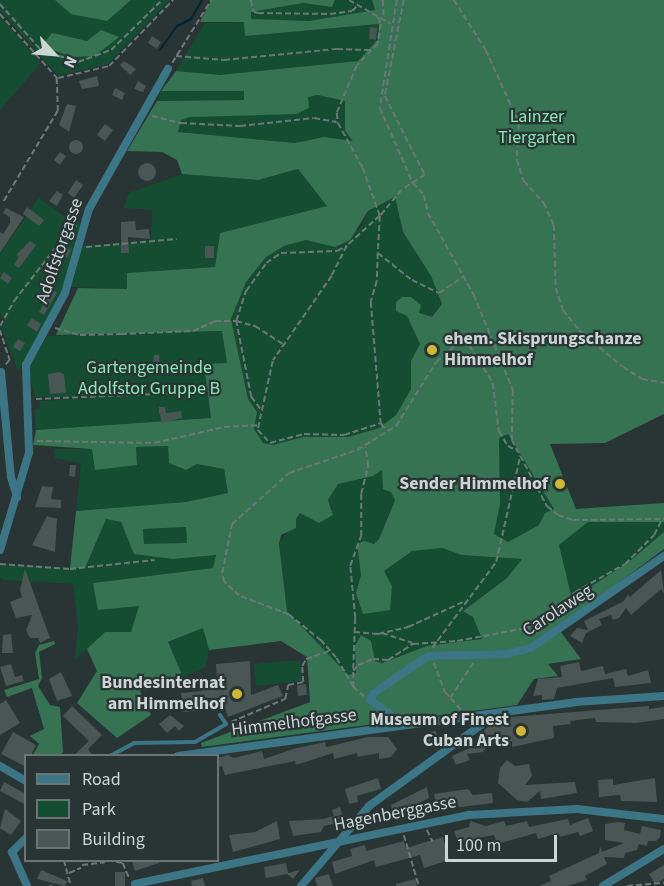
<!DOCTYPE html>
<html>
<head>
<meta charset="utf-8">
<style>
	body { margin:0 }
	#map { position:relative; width:664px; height:886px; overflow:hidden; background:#293434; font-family:"Source Sans 3",sans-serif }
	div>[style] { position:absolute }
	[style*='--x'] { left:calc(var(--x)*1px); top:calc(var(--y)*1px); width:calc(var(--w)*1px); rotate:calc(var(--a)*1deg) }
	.green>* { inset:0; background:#144d32 }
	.forest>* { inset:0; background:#357352 }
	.stream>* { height:2px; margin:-1px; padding:0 1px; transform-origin:1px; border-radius:1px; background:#042436 }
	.building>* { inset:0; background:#4a5653 }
	.round { border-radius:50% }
	.path>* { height:1.5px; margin-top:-0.75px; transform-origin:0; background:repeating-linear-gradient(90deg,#6d7777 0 6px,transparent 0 9px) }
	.lane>* { height:4px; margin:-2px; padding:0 2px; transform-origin:2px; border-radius:2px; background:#3c7585 }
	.street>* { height:8px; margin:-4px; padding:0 4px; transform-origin:4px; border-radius:4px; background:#3c7585 }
	.dots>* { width:16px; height:16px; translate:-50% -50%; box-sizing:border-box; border:3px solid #293434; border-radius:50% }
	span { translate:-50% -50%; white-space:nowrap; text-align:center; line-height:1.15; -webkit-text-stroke:4.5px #293434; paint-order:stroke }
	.park-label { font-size:18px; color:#8be6b3 }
	.street-label { font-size:18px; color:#cdd4d4 }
	.poi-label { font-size:18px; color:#cdd4d4; font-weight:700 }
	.left { translate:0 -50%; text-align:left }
	.right { translate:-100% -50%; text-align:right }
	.legend { position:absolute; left:24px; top:754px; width:195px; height:108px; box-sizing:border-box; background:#293434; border:2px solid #6b7474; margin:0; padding:8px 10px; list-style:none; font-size:18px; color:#cdd4d4 }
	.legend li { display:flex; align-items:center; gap:12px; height:30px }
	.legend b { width:30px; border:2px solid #6b7474 }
	.north { position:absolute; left:24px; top:24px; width:60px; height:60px; -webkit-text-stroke:4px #293434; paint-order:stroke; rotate:116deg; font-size:16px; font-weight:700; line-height:24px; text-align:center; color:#cdd4d4 }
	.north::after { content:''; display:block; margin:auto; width:21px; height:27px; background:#cdd4d4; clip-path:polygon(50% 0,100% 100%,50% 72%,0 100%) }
	.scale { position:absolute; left:445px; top:835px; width:112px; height:27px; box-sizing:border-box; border:3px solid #cdd4d4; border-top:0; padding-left:8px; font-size:18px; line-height:21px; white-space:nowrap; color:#cdd4d4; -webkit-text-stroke:4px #293434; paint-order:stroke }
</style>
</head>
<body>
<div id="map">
	<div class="green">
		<i style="clip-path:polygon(0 0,170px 0,108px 64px,58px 76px,0 10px)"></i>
		<i style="clip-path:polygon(335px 0,372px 0,375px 10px,309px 21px,251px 19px,250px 12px,303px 3px,332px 7px)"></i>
		<i style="clip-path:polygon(0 16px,41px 63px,0 110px)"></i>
		<i style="clip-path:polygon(245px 22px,245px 36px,379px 24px,378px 39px,358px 61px,220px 75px,176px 71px,205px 23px)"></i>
		<i style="clip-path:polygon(161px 91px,244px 91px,244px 100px,157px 101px)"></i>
		<i style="clip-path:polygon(318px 95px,345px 101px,345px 131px,354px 142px,324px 137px,295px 143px,178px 132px,181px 119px,190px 117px,241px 114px)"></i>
		<i style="clip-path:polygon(298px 169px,327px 206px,220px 233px,216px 267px,127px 273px,128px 289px,69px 287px,82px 246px,151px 240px,152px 210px,124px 208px,129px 193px,182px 174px,258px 180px)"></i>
		<i style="clip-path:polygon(395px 197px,403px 232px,431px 276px,442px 304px,432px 317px,396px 310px,407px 316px,420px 344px,411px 361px,411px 389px,396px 415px,379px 428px,348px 437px,303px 437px,273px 445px,263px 444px,254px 429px,257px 412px,248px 399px,231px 319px,246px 282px,266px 256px,284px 246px,306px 240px,335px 247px,360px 228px,369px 211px)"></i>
		<i style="clip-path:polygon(39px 198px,68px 219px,78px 220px,82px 227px,63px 293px,18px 371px,1px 327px,5px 321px,0 313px,0 254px)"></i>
		<i style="clip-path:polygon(223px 331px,227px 363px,204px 365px,211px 418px,36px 430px,34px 409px,40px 408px,39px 401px,90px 398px,35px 397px,28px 368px,47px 336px)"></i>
		<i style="clip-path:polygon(509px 434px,554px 509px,544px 515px,540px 524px,508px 542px,494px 534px,500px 504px,499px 438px)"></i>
		<i style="clip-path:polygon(168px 446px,169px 463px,186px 470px,197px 464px,224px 469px,228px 493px,186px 502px,76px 511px,81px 463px,55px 458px,54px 449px,93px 449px,96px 470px,136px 447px)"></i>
		<i style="clip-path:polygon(382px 470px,383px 488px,391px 492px,395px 499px,379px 539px,374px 544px,357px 544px,361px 575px,358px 604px,384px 571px,412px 551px,442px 548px,463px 555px,522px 559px,507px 578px,463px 610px,473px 617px,482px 639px,401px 655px,382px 663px,373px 657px,373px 646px,355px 646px,356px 673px,348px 676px,287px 611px,279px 544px,300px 513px,305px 513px,312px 521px,333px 509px,328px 501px,338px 484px,373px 476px)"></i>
		<i style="clip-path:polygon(106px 519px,121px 522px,128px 538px,163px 556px,216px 554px,213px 568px,93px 583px,139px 606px,131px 632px,105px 632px,75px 660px,78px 626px,73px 584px,4px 580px,0 578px,0 564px,84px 568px)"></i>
		<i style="clip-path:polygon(609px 519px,664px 522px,664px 533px,630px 561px,572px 599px,559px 545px,588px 522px)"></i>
		<i style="clip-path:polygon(186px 527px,187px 543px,144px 545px,143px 529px)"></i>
		<i style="clip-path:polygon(203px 628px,209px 650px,206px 667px,183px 677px,168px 643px)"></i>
		<i style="clip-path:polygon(300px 660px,302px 681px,256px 686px,254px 664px)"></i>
	</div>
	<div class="forest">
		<i style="clip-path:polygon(55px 0,131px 0,107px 21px,71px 14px)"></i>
		<i style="clip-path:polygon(evenodd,211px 0,335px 0,332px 7px,303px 3px,251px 12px,251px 19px,309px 21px,375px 10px,372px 0,664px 0,664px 414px,605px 443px,550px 444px,576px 509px,664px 503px,664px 522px,588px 522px,559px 545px,572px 599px,630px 561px,664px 532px,664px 549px,558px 628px,581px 659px,548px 664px,558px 676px,534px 679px,517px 705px,202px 747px,201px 743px,310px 702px,307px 657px,281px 641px,209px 650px,203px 628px,168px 642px,183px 677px,140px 691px,151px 715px,117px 738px,77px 703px,97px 671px,87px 649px,105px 632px,131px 632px,139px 606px,98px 610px,93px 583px,213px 568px,216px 555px,173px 559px,134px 554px,121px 522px,106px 519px,85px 568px,70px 568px,76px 511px,186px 502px,228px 493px,224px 469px,197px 464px,186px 470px,169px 463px,168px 446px,136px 447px,137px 465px,95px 470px,92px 449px,33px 445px,36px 430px,211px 418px,204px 364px,227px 363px,222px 331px,56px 335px,78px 288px,127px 289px,127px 273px,215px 267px,220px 233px,327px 206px,298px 169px,258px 180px,182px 174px,177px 160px,162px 152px,127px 151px,157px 101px,244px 100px,244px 91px,161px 91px,176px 71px,220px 75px,358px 61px,378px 39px,379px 24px,245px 36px,244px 22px,200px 22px,211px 0,318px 95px,345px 101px,345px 131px,353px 141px,324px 137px,295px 143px,178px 132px,181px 120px,190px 117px,296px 114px,309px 108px,308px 97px,318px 95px,211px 0,395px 197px,403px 232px,431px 276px,442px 304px,432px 317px,419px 313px,421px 305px,411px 297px,402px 297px,396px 302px,396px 311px,407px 316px,420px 344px,411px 361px,411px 389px,396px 415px,379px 428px,348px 437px,303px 437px,273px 445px,263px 443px,254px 429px,257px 412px,248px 399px,231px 319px,246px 282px,266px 257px,284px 246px,306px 240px,335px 247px,350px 240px,368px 211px,395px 197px,211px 0,508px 434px,554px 509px,545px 513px,539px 525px,508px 542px,494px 534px,500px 504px,499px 438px,508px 434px,211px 0,382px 470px,383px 489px,391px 492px,395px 500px,379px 539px,374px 544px,364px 541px,357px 544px,361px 575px,356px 593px,363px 614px,390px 610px,392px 586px,384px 571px,412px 551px,442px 548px,462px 555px,522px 559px,507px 578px,463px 611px,473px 617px,482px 639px,427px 646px,382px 663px,375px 661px,371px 641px,361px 635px,355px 646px,356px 673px,348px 675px,287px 611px,279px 544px,281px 535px,296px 528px,296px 519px,300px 513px,319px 523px,333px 515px,328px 500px,338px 484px,373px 476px,382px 470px,211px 0,186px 527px,187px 543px,144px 544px,143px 529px,186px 527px)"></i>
		<i style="clip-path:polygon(101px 30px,119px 37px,95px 56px,72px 57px,42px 46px,52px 33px,87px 41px)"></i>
		<i style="clip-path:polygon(54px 641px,55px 644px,39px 652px,42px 678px,38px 686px,50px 705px,60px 707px,63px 752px,60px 755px,33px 755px,39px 744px,30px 736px,44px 729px,32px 688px,7px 697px,4px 690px,39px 679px,35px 653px,39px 645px)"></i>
	</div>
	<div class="stream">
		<i style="--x:160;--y:50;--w:29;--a:-55"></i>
		<i style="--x:177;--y:26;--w:16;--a:-27"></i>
		<i style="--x:191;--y:19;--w:22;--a:-60"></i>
	</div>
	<div class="building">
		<i style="clip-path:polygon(370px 27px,377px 28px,376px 40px,369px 39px)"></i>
		<i style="clip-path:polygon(152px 36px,161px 42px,157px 49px,148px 43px)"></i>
		<i style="clip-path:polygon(124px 61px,136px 69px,130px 75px,120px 65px)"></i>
		<i style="clip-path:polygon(97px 76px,99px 86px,82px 89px,79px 81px)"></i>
		<i style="clip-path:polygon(138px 81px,146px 86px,143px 92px,134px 89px)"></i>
		<i style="clip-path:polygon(115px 88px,125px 93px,122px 100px,112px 95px)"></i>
		<i style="clip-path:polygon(67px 104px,76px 106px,69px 132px,59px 125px)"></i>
		<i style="clip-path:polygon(105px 124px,113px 130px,105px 141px,97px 135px)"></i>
		<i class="round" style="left:69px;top:140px;width:14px;height:14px"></i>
		<i style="clip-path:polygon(60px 152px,66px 156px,60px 165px,54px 160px)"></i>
		<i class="round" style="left:138px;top:163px;width:18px;height:18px"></i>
		<i style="clip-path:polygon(76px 180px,83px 185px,74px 198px,68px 193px)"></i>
		<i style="clip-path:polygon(57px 191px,63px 195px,57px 206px,49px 201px)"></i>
		<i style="clip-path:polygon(27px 207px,44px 220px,39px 226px,23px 214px)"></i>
		<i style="clip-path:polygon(6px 208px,24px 217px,0 253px,0 232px,3px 234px,10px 223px,10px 217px,3px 213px)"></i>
		<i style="clip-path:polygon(135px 221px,136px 230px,149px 229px,150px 239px,128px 237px,129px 253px,121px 253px,121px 222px)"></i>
		<i style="clip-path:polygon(30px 241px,36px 245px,19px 268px,14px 265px,19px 257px,16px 255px)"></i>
		<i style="clip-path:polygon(205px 246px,214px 246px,214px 258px,205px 258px)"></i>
		<i style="clip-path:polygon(64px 247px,71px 250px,67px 258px,60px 255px)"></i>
		<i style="clip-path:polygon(4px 272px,12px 278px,8px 284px,0 278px)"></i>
		<i style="clip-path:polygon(52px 289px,57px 293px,44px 315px,39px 312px)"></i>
		<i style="clip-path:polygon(32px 318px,41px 324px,37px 332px,27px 325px)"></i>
		<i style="clip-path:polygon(18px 339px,25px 343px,20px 351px,13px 347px)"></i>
		<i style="clip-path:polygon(154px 355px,159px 355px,160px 373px,152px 371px)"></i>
		<i style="clip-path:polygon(59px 372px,64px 374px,66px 393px,50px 394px,48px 374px)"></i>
		<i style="clip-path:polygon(159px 407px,165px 407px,166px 413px,181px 411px,182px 418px,162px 423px,160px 414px,164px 413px,159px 414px)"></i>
		<i style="clip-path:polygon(70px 465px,76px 465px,75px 477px,69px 476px)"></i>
		<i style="clip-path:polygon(42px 486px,53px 487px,51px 499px,61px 500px,61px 508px,35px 507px)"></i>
		<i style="clip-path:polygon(47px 516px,57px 519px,55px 552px,32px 545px)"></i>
		<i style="clip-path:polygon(25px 569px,50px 638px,40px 643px,38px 638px,30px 638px,26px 630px,32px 615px,16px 618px,10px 602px,22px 597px,20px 590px)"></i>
		<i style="clip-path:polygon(661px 570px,664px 593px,661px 589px,631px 615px,626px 608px,619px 618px,613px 620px,611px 615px,599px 619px,602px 625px,586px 633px,582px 643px,570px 636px,577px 628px,588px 630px,584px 621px,624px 601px,628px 594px,630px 597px)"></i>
		<i style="clip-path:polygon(11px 634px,13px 653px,2px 653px,3px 635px)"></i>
		<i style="clip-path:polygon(250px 661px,251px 695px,278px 685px,283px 696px,228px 717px,221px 698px,206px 698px,208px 710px,183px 712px,181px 693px,202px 691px,201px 681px,217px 680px,216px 664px)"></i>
		<i style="clip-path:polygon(579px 662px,581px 671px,603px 666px,605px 674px,626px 669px,628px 676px,648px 670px,651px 683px,615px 687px,613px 678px,557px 688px,554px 699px,542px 700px,542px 695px,533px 696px,538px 679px,562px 677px,560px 666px)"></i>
		<i style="clip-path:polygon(11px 664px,15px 677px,22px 675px,24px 681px,6px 686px,0 667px)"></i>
		<i style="clip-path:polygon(61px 672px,72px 696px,57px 701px,49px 679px)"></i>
		<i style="clip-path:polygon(306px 684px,307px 695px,298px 696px,297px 685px)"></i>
		<i style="clip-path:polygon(6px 700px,20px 723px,0 735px,0 704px)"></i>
		<i style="clip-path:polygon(72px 706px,102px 735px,88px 749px,93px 756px,73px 756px,89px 741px,63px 716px)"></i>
		<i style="clip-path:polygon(649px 706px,649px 709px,664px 707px,664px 719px,636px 723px,596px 722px,595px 718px,570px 721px,571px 724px,553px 726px,554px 738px,512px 747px,512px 741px,488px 744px,483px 752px,467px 754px,470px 760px,456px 765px,452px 756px,476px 745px,478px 735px,485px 735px,484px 730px,500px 718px)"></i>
		<i style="clip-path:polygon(170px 715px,184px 726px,179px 731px,175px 726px,167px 733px,159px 724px)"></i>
		<i style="clip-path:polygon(436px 731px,438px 743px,427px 745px,425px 732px)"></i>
		<i style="clip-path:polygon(13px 732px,36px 745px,31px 756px,26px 756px,26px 767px,1px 754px)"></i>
		<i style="clip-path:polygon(368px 737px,388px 737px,397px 749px,391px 757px,379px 759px,379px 753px,358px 757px,357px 753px,334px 759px,333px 753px,296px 765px,295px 761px,225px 775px,222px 766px,218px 767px,218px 758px,228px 755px,234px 758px,262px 751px,264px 759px,293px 749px,325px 742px,326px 747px)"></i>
		<i style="clip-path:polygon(507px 760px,515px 766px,529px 764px,532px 776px,525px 785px,575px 782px,577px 793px,541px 799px,540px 791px,527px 802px,517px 800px,498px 783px,500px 768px)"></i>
		<i style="clip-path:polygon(378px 778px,381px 789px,357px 796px,358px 802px,349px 804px,345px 789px)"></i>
		<i style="clip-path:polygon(655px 778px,657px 802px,621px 801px,620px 795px,599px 797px,598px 780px,613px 779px,613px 785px)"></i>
		<i style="clip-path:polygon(4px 782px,26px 794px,26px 805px,0 791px)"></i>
		<i style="clip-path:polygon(427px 787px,429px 798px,393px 817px,391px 805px)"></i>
		<i style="clip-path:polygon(468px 789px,473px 795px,492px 793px,493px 803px,437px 810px,434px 794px)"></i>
		<i style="clip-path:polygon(340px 807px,344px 821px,324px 826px,321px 832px,293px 836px,289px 821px,323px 819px,334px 816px,332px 810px)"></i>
		<i style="clip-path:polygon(5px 809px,21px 821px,11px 835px,0 828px)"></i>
		<i style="clip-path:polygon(588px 818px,593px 831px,580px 836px,578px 832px,560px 837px,558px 833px,538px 839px,536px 833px,497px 844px,494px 835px,458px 842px,454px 831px,469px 827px,470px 821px,486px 826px,504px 821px,506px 826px,527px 821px,529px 827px,568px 819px,570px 825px)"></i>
		<i style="clip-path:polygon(277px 821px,280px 839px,233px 852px,229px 835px,255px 832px)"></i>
		<i style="clip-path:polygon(618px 822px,625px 823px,624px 830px,640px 834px,642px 826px,661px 830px,660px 837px,656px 841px,648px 841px,647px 846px,639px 844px,637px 850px,625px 853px,624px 858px,604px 857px,607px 864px,585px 876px,587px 880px,567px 886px,539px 886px,551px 881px,549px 876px,599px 853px,600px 846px,602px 852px,624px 843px,605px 840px,605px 824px)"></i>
		<i style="clip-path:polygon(443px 837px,449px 860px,424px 868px,420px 855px,376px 867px,374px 860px,335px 874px,332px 862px,352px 856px,350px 849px,365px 845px,366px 851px,404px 841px,406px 848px)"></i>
		<i style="clip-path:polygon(132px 861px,159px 861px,159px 863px,135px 871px)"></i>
		<i style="clip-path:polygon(286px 863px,288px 873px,300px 870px,293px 879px,287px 874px,266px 878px,264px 867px)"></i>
		<i style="clip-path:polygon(664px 865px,664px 879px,655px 884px,649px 874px)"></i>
		<i style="clip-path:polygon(41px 870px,67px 881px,65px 886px,37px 879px)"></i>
		<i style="clip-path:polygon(115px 872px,125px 872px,125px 886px,115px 886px)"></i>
		<i style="clip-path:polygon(329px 874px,333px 886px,317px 886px,315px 878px)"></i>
		<i style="clip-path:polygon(203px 878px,205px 886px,192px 886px,191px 881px)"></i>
		<i style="clip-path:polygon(415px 879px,417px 886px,396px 886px,396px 884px)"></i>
	</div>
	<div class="path">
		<i style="--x:251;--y:0;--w:12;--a:76"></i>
		<i style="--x:254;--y:12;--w:4;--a:14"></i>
		<i style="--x:258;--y:13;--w:72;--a:0.8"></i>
		<i style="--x:330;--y:14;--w:22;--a:-8"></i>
		<i style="--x:352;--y:11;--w:8;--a:-45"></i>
		<i style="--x:349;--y:0;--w:48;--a:29.7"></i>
		<i style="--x:383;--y:0;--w:17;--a:87"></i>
		<i style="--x:397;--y:0;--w:109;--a:98.9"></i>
		<i style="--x:380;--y:108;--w:82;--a:66.3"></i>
		<i style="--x:413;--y:183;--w:16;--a:47"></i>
		<i style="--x:424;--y:195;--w:18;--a:77"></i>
		<i style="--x:428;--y:213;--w:94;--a:60.7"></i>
		<i style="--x:474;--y:295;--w:103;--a:67.7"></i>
		<i style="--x:513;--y:390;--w:50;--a:91.1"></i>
		<i style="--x:512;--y:440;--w:75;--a:62.1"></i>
		<i style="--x:547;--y:506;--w:14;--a:39"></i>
		<i style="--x:558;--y:515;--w:16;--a:18"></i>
		<i style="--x:573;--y:520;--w:91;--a:-0.6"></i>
		<i style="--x:404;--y:0;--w:98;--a:101.2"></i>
		<i style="--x:385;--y:96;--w:89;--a:63.1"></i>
		<i style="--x:425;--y:175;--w:27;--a:147"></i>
		<i style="--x:402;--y:190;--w:34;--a:130"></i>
		<i style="--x:380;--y:216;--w:37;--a:93"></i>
		<i style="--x:378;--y:253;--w:43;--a:38.5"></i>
		<i style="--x:412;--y:280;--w:30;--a:26"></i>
		<i style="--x:439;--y:293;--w:29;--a:-34"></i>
		<i style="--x:454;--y:0;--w:59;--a:57.4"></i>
		<i style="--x:486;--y:50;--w:80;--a:65.7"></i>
		<i style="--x:519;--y:123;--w:37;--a:93"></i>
		<i style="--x:517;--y:160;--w:22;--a:72"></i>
		<i style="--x:524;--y:181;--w:30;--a:48"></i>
		<i style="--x:544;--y:203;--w:24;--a:66"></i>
		<i style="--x:554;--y:225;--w:63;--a:88.2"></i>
		<i style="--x:556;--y:288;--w:23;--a:72"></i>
		<i style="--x:563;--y:310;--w:26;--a:51"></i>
		<i style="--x:579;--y:330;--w:57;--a:40.1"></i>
		<i style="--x:623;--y:367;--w:22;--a:32"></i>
		<i style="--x:642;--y:379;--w:22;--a:10"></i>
		<i style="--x:0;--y:4;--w:62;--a:48.3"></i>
		<i style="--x:41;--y:50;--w:39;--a:18"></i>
		<i style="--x:78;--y:62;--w:35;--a:-20"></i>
		<i style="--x:111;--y:50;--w:71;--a:-44.4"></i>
		<i style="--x:0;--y:14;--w:86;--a:48.3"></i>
		<i style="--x:57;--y:78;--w:33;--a:88"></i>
		<i style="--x:58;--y:111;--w:107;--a:120.9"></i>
		<i style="--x:378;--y:17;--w:8;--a:67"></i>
		<i style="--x:381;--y:24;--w:20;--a:99"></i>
		<i style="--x:378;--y:44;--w:30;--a:134"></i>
		<i style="--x:357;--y:66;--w:51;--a:113.1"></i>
		<i style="--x:337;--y:113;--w:10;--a:84"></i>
		<i style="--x:338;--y:123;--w:51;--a:60.9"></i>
		<i style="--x:363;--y:168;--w:51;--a:70.5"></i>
		<i style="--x:380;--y:216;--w:45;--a:137.7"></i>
		<i style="--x:347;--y:246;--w:34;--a:117"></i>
		<i style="--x:332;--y:276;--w:103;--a:124.8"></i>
		<i style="--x:273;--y:361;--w:71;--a:102.3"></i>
		<i style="--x:258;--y:430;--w:18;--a:47"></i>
		<i style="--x:270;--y:443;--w:35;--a:-15"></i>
		<i style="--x:304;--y:434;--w:40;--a:1.4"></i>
		<i style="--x:344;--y:435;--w:39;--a:-18"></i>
		<i style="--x:176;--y:56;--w:48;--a:4.8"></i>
		<i style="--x:224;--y:60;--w:114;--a:-5.6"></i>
		<i style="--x:337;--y:49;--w:34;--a:2"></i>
		<i style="--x:172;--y:63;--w:74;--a:-58.2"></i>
		<i style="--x:58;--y:78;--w:52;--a:-13.2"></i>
		<i style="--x:109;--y:66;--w:92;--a:-45.9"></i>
		<i style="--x:152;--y:116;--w:30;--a:14"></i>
		<i style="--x:181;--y:123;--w:59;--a:2.9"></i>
		<i style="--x:240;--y:126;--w:74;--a:-6.2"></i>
		<i style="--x:314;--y:118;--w:23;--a:10"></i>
		<i style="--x:86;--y:247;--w:91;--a:-5"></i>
		<i style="--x:378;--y:253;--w:28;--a:92"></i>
		<i style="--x:377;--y:281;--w:22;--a:106"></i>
		<i style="--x:371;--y:302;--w:121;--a:85.3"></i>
		<i style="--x:381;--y:423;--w:9;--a:58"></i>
		<i style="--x:0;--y:326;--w:29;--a:-61"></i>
		<i style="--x:14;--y:301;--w:96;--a:-52.2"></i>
		<i style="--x:73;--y:225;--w:4;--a:14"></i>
		<i style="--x:55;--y:328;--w:26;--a:16"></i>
		<i style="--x:80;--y:335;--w:41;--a:-1.4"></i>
		<i style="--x:121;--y:334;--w:72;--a:-2.4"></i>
		<i style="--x:193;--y:331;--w:24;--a:-24"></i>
		<i style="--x:215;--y:321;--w:21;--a:0"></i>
		<i style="--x:236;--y:321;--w:20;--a:15"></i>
		<i style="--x:255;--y:326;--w:33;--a:33"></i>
		<i style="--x:0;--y:330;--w:32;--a:72"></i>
		<i style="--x:10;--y:360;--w:8;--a:130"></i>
		<i style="--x:36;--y:399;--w:170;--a:-2.4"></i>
		<i style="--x:260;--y:409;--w:15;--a:-127"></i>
		<i style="--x:251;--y:397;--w:77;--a:-101.2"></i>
		<i style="--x:236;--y:321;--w:32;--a:-72"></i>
		<i style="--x:246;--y:291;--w:34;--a:-54"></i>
		<i style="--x:266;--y:263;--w:18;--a:-34"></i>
		<i style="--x:281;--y:253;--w:56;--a:-2"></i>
		<i style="--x:337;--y:251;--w:11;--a:-27"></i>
		<i style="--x:37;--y:441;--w:117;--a:1"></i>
		<i style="--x:154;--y:443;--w:72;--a:-12.9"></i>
		<i style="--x:224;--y:427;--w:34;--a:-3"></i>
		<i style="--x:0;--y:564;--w:70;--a:4.1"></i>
		<i style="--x:70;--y:569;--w:85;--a:-6"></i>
		<i style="--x:354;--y:632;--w:24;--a:5"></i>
		<i style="--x:378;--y:634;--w:31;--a:-13"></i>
		<i style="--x:408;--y:627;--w:63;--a:-24.5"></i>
		<i style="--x:382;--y:633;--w:32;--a:18"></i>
		<i style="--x:432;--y:648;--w:107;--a:-53.3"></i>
		<i style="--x:496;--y:562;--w:109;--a:-77.2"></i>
		<i style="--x:434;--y:663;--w:31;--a:69"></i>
		<i style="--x:445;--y:692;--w:24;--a:48"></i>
		<i style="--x:353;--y:669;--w:51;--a:-87.8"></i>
		<i style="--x:355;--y:618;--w:52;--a:-95.5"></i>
		<i style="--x:350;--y:566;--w:32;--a:-70"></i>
		<i style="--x:361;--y:536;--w:42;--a:-90"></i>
		<i style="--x:361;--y:494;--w:29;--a:-76"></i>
		<i style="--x:368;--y:466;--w:19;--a:-99"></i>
		<i style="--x:353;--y:687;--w:34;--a:-120"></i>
		<i style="--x:336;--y:658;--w:23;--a:-131"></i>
		<i style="--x:321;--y:641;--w:41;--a:-140.9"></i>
		<i style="--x:289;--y:615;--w:53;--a:-159.2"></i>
		<i style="--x:239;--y:596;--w:21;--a:-137"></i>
		<i style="--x:224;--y:582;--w:9;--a:-103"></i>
		<i style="--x:222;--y:573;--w:50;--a:-78.5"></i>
		<i style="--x:232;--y:524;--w:76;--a:-41.8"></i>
		<i style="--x:289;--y:473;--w:72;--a:-18.7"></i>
		<i style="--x:357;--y:450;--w:46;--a:-31.6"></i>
		<i style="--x:396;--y:426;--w:75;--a:-58"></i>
		<i style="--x:436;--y:362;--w:29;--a:-41"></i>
		<i style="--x:458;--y:343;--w:11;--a:10"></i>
		<i style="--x:469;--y:345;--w:45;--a:57.7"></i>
		<i style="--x:493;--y:383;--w:48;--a:82.9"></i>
		<i style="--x:499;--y:431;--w:17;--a:59"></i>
		<i style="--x:508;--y:446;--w:11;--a:27"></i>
		<i style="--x:364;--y:697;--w:15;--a:-138"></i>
		<i style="--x:353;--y:687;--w:16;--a:-90"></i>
		<i style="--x:353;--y:671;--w:8;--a:-50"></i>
		<i style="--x:358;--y:665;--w:16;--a:-22"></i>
		<i style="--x:373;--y:659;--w:15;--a:4"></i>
		<i style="--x:388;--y:660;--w:30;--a:-33"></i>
		<i style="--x:413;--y:644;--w:44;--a:-3.9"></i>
		<i style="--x:457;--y:641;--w:70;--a:-10.7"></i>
		<i style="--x:526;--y:628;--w:31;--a:-32"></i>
		<i style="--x:552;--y:612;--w:30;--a:-41"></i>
		<i style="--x:575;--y:592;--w:57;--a:-29.2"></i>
		<i style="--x:625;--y:564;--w:41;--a:-45"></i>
		<i style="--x:654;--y:535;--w:16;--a:-63"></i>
		<i style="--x:450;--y:698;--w:42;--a:-56.7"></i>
		<i style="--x:231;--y:722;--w:59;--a:-23.1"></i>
		<i style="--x:285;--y:699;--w:14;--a:-78"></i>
		<i style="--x:288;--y:685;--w:15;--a:-11"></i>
		<i style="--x:303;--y:682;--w:16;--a:-94"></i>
		<i style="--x:302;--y:666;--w:8;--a:-60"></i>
		<i style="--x:306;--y:659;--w:24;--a:-19"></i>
		<i style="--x:427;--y:830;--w:13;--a:63"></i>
		<i style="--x:404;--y:835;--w:53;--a:73.6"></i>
		<i style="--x:64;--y:860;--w:27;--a:75"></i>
		<i style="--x:107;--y:860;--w:16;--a:11"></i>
		<i style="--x:123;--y:863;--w:16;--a:68"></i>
		<i style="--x:82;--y:865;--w:23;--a:-7"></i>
		<i style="--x:69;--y:873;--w:13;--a:-23"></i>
		<i style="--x:51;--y:886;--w:1;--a:-90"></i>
		<i style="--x:627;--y:886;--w:37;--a:-5"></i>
	</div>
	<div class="lane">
		<i style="--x:110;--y:756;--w:27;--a:-28"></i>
		<i style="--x:134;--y:743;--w:61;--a:-0.9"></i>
		<i style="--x:195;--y:742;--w:36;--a:-30"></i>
		<i style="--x:226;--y:724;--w:11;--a:-124"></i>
	</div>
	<div class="street">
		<i style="--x:1;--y:372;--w:105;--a:84.6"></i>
		<i style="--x:11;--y:477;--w:21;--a:73"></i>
		<i style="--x:0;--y:550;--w:101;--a:-73.4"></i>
		<i style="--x:29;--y:453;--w:88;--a:-92"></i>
		<i style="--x:26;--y:365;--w:82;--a:-61.6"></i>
		<i style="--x:65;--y:293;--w:87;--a:-74.1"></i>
		<i style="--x:89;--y:209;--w:161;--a:-60.6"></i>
		<i style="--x:404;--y:724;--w:42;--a:-144.8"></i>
		<i style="--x:370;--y:700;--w:8;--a:-60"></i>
		<i style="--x:374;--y:693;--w:47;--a:-34.7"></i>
		<i style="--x:413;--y:666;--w:19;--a:-32"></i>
		<i style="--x:429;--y:656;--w:79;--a:-1.5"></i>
		<i style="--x:508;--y:654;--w:24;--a:-15"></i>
		<i style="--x:531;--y:648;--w:162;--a:-34.7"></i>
		<i style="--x:178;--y:756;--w:401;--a:-7.7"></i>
		<i style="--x:575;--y:702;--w:89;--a:-3.9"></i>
		<i style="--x:0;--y:766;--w:30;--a:30"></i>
		<i style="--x:26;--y:838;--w:20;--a:135"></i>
		<i style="--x:12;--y:852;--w:37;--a:66"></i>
		<i style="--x:135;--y:884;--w:341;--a:-11.7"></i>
		<i style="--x:469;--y:815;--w:108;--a:-3.2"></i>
		<i style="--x:577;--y:809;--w:88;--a:6.6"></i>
		<i style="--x:301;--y:886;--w:105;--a:-49.6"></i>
		<i style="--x:369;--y:806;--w:157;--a:-35.9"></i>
		<i style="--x:603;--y:886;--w:71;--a:-31.2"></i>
	</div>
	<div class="dots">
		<i style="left:432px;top:350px;background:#cfb837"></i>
		<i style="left:560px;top:484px;background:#cfb837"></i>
		<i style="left:237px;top:694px;background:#cfb837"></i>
		<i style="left:521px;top:731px;background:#cfb837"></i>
	</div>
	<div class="park-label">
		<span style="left:537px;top:128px">Lainzer<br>Tiergarten</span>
		<span style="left:149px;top:379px">Gartengemeinde<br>Adolfstor Gruppe B</span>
	</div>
	<div class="street-label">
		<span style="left:60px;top:251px;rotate:-71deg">Adolfstorgasse</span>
		<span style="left:558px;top:611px;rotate:-33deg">Carolaweg</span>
		<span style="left:294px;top:723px;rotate:-7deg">Himmelhofgasse</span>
		<span style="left:395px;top:814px;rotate:-11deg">Hagenberggasse</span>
	</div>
	<div class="poi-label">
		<span class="left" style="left:444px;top:350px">ehem. Skisprungschanze<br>Himmelhof</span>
		<span class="right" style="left:548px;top:484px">Sender Himmelhof</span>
		<span class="right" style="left:225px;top:694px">Bundesinternat<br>am Himmelhof</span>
		<span class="right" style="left:509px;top:731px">Museum of Finest<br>Cuban Arts</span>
	</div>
	<ul class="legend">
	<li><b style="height:8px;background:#3c7585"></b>Road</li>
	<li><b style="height:16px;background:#144d32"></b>Park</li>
	<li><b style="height:16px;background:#4a5653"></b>Building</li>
	</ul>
	<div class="north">N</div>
	<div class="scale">100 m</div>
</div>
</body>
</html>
